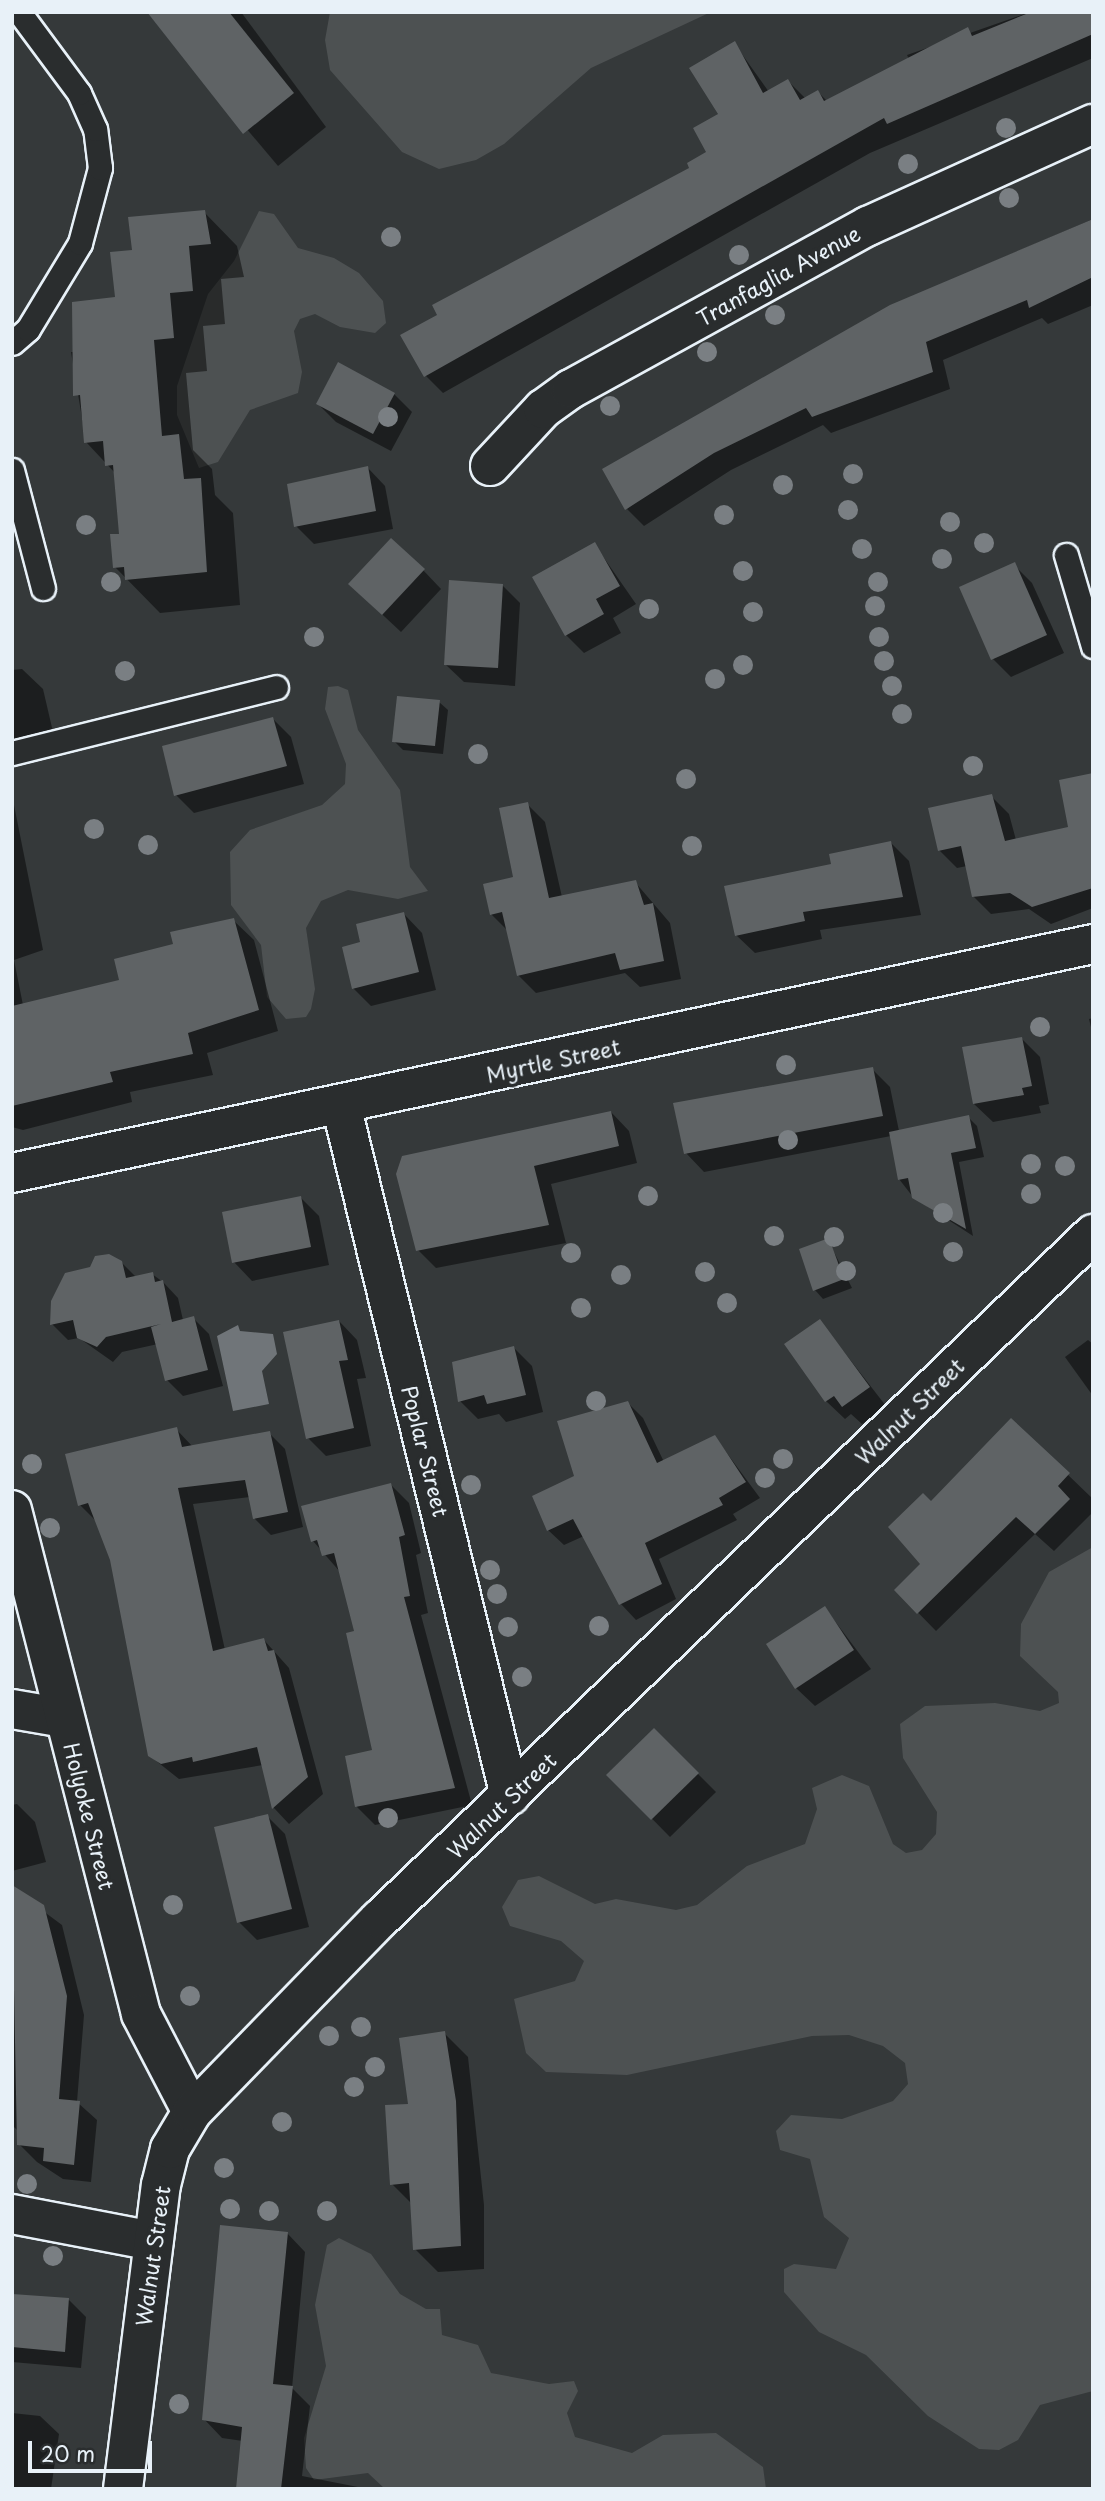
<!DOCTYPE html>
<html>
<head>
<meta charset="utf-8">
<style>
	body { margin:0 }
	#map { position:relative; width:1105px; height:2501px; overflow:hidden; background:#35393a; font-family:"Playpen Sans",sans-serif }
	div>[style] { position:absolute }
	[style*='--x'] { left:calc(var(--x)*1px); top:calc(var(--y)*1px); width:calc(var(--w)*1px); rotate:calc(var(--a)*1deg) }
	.green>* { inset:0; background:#4d5152 }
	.water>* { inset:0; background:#707579 }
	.shadow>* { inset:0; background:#0007 }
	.building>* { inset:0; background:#5f6365 }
	.roads { filter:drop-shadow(2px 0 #e8f1f8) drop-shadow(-2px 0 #e8f1f8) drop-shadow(0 2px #e8f1f8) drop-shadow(0 -2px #e8f1f8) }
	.lane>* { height:23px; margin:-11.5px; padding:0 11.5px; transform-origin:11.5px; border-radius:11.5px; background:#2a2d2e }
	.street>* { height:38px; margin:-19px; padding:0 19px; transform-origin:19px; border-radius:19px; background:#2a2d2e }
	.secondary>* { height:38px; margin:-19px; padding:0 19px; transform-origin:19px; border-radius:19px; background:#2a2d2e }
	.primary>* { height:38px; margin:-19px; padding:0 19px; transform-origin:19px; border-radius:19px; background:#2a2d2e }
	.trees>* { width:20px; height:20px; margin:-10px; border-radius:50%; background:#7a7f83 }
	span { translate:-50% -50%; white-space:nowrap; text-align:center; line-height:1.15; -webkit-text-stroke:7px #2a2d2e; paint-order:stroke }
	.street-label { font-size:21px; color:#e8f1f8 }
	.frame { position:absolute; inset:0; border:14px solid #e8f1f8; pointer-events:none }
	.scale { position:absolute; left:28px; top:2441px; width:124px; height:32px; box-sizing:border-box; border:4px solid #e8f1f8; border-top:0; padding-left:9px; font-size:21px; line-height:24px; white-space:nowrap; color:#e8f1f8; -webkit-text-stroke:5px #2a2d2e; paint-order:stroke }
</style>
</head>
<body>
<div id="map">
	<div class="green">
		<i style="clip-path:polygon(330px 12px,711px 12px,591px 68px,504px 144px,476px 160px,439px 169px,402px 152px,330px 70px,325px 40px)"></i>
		<i style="clip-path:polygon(259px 211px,274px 214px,298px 248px,334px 258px,359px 273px,383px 301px,386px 323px,375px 333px,340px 327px,315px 314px,300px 319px,294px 331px,302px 372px,298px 393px,250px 410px,218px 462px,199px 468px,177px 415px,177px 386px,208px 294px,234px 261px)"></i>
		<i style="clip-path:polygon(338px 686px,348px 690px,358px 730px,400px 790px,410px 867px,428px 891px,398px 899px,348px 890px,321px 901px,306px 928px,315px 989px,311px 1009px,306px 1017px,286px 1019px,267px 997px,261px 945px,231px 905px,230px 852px,250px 830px,322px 805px,345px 784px,346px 764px,325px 709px,328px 687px)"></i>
		<i style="clip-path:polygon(1093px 1547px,1093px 2391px,1040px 2405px,1018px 2440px,999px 2450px,979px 2449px,928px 2416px,866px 2355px,819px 2332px,784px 2292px,784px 2269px,794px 2264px,836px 2269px,849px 2238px,824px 2217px,810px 2159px,780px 2150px,776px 2131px,791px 2115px,842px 2119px,893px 2101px,908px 2084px,905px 2063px,883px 2046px,849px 2035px,812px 2036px,627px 2075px,546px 2072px,526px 2053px,514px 1999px,575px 1981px,584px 1961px,561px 1941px,510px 1926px,502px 1907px,518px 1880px,539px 1876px,595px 1904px,616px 1899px,676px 1910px,697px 1905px,747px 1866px,805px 1844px,817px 1809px,812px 1788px,842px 1775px,869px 1786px,893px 1844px,906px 1853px,922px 1850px,936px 1834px,937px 1812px,903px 1758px,900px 1724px,925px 1706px,995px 1703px,1040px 1711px,1059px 1703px,1058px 1692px,1020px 1656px,1021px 1624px,1049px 1572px)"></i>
		<i style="clip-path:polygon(339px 2238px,371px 2254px,400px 2294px,426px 2309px,440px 2309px,442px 2335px,478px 2345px,491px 2373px,549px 2384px,574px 2381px,578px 2391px,567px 2413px,575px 2437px,632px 2453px,663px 2435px,716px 2433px,763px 2467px,766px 2489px,385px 2489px,368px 2473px,314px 2480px,306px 2468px,304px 2438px,326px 2366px,315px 2305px,327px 2245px)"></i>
	</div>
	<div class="water">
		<i style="clip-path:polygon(238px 1325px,240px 1331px,273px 1334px,277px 1354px,262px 1371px,269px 1404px,233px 1411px,217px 1336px)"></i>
	</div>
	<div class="shadow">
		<i style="clip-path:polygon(148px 12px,241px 12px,326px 127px,278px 166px)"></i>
		<i style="clip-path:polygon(1030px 12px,1093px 12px,1093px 58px,870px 153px,443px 393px,425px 375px,709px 153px,734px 43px,769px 92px,788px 81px,806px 99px,818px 92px,827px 101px,911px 63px,907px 55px)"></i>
		<i style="clip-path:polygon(204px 212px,237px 246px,244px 277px,221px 279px,225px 324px,203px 326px,207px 371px,186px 373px,193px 450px,212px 469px,215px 495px,233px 513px,240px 605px,160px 613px,115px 567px,120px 535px,116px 474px,86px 442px,71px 352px,79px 352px,116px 299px,134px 252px)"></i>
		<i style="clip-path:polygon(1093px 219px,1093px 305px,1048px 324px,1042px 318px,943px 360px,950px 389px,831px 433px,823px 425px,731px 470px,644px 526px,627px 509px,890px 306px)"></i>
		<i style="clip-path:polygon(394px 394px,412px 412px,391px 451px,336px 422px,318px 404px)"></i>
		<i style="clip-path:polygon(367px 467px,385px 486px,393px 529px,314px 544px,296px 526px)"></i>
		<i style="clip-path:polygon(595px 545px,636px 604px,613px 618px,621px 633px,584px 653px,566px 635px)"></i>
		<i style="clip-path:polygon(1014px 565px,1032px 583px,1064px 653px,1011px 677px,993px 659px)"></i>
		<i style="clip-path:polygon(423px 570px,441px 589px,401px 632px,369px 602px)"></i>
		<i style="clip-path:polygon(502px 585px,520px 603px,515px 686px,464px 682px,445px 664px)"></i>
		<i style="clip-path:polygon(22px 669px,43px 689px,53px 732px,12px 745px,12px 670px)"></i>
		<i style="clip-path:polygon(439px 702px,448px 710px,443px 754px,403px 750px,394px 741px)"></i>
		<i style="clip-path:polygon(273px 719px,291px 737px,304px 784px,194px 813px,176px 795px)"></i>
		<i style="clip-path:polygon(1093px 775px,1093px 908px,1051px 924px,1029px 909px,991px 914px,974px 897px,967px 866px,957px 868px,939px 850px,991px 796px,1009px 814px,1016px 840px,1070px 828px)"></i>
		<i style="clip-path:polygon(12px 795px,43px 950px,14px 960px,23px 1005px,121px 981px,175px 945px,233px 920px,254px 940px,278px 1031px,207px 1053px,213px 1075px,130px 1092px,132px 1102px,23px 1130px,12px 1127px)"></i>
		<i style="clip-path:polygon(527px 804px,545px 822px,562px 897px,635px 882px,670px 923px,681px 979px,640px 987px,625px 973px,536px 993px,518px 975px,508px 931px,491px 914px,515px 878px)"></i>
		<i style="clip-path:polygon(891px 843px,909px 861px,921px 915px,820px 930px,822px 939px,755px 953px,736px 935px,834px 866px)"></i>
		<i style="clip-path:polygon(404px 914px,422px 933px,436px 990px,371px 1006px,353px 988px,363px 944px)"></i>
		<i style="clip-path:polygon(1093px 1018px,1093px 1035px,1089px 1019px)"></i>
		<i style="clip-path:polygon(1022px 1039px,1040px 1057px,1049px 1104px,1039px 1106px,1041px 1113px,993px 1122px,974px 1104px)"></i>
		<i style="clip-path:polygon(872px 1069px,890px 1087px,899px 1131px,968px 1117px,977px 1126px,984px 1157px,959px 1162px,973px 1236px,913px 1197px,899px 1179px,891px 1136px,704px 1172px,686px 1153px)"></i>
		<i style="clip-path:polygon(611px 1112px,629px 1131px,637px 1163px,551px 1184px,566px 1243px,436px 1268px,418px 1250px,398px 1174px)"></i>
		<i style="clip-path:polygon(301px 1198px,319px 1216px,329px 1265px,252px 1281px,234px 1262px)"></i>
		<i style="clip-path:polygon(828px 1240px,852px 1288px,823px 1299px,815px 1290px)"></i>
		<i style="clip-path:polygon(121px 1262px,136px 1277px,152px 1274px,163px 1282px,178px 1298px,183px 1320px,193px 1318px,209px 1334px,223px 1386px,183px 1396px,167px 1380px,158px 1344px,122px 1352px,113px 1362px,79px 1338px,68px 1340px,52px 1324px)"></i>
		<i style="clip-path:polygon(339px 1321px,357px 1340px,366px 1378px,357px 1379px,371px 1446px,326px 1456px,308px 1438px)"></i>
		<i style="clip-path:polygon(820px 1321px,886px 1406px,862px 1424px,851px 1414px,845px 1419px,826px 1401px)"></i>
		<i style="clip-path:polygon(1088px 1340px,1093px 1344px,1093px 1396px,1065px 1357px)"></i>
		<i style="clip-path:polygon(514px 1348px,532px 1366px,543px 1412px,506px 1422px,499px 1414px,478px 1419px,460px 1401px)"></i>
		<i style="clip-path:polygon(628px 1403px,643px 1418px,664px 1462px,715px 1437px,760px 1498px,733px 1514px,737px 1520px,659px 1559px,676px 1599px,636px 1620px,621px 1604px,584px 1536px,564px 1545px,548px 1530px,576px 1477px)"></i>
		<i style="clip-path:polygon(1011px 1420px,1093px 1499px,1093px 1512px,1054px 1551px,1035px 1534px,936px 1631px,896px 1590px,923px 1564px,931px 1503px)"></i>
		<i style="clip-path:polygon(176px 1429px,193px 1447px,269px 1433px,285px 1449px,303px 1527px,271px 1535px,255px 1519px,250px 1497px,193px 1504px,225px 1650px,264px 1640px,289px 1668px,323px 1794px,289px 1824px,274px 1808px,263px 1765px,179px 1779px,150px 1756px,112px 1559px,96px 1521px,80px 1505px)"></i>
		<i style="clip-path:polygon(391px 1485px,409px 1503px,421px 1553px,416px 1555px,428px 1613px,421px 1615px,472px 1805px,375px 1825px,357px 1807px,374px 1751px,356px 1633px,341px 1573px,313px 1541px)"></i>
		<i style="clip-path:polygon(825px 1608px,871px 1669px,815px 1706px,796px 1688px)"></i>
		<i style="clip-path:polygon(654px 1730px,716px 1792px,670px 1837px,609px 1775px)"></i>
		<i style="clip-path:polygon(17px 1804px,35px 1822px,46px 1862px,12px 1871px,12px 1805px)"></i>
		<i style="clip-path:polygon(267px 1816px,285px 1834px,309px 1927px,257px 1940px,239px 1922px)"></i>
		<i style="clip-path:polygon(12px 1888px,62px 1925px,84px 2015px,77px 2102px,97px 2120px,91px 2182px,63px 2179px,37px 2162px,19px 2144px,20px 2133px,12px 2125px)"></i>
		<i style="clip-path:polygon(444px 2033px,468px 2057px,484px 2205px,484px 2269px,438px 2272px,415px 2249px,412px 2204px,392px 2184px,410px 2106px)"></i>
		<i style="clip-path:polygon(287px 2233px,305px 2252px,292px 2388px,310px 2406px,302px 2476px,368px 2489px,238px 2489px,243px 2441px,222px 2438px,204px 2419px)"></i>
		<i style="clip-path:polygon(12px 2296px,69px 2300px,86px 2317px,81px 2368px,12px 2362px)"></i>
		<i style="clip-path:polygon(12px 2413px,40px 2416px,59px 2434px,51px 2489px,12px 2489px)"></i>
	</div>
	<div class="building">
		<i style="clip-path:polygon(147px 12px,229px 12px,294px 93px,243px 134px)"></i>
		<i style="clip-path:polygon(1031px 12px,1093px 12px,1093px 34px,887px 124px,884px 118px,424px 377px,400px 335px,437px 315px,432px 305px,689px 168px,687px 163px,706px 152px,693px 128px,718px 114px,689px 68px,735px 41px,763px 93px,788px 79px,800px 100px,818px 90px,824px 101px,968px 27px,972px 36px)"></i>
		<i style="clip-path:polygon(205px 210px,211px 244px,189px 246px,193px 291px,170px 293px,174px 338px,154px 340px,162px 436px,179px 434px,184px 479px,201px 478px,207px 572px,125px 580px,124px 567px,113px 568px,110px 534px,119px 534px,113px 465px,105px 466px,103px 441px,84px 443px,80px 395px,73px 396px,72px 302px,115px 297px,110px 252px,132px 250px,128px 217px)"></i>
		<i style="clip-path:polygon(1093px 219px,1093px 277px,1029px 308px,1027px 300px,926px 342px,933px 372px,812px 417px,806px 408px,714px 453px,625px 510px,602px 469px,890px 305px)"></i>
		<i style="clip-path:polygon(338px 362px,395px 393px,373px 434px,316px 404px)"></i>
		<i style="clip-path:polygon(368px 466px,376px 511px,294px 527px,287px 484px)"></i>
		<i style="clip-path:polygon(391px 538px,425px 569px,382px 615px,348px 584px)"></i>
		<i style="clip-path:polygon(595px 542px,620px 586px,596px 599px,604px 614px,565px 636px,532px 577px)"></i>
		<i style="clip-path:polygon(1015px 562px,1047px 635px,991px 660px,959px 587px)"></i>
		<i style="clip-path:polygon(449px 580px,503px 584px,498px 668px,444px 665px)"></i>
		<i style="clip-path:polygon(397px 696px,440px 700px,435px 746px,392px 742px)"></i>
		<i style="clip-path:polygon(273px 717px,287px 766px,174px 796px,162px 746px)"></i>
		<i style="clip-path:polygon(1093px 773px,1093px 888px,1032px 907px,1010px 893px,972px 897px,961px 846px,938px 851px,928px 808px,992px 794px,1005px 841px,1068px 827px,1059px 780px)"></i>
		<i style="clip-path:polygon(528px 802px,549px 898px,636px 880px,644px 905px,653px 903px,664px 961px,620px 970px,615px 953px,517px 976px,502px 912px,490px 915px,483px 884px,513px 877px,499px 808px)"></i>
		<i style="clip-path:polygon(891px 841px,903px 897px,803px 912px,805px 921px,735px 936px,724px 886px,831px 864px,829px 854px)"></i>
		<i style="clip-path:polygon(404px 912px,419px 972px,352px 989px,342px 947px,360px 942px,356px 924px)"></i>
		<i style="clip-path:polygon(234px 918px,259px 1010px,188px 1033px,193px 1054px,110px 1072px,113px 1082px,12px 1106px,12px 1006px,119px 980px,114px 959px,173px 944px,170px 932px)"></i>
		<i style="clip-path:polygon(1022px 1037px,1032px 1086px,1022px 1088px,1024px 1095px,973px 1104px,962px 1047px)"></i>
		<i style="clip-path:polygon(873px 1067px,883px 1116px,684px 1154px,673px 1103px)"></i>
		<i style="clip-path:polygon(611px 1111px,619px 1146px,534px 1166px,549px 1225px,416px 1251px,396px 1174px,402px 1156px)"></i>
		<i style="clip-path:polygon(969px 1115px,976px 1148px,951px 1153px,966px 1229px,912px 1198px,908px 1178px,898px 1180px,889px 1132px)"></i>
		<i style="clip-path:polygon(301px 1196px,311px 1247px,232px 1263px,222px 1212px)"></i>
		<i style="clip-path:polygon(829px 1238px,844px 1279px,813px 1291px,799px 1249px)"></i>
		<i style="clip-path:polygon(109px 1254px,122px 1261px,126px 1278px,153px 1272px,155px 1282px,163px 1280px,172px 1322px,194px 1316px,208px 1370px,165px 1381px,151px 1327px,161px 1324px,106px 1337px,97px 1347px,77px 1338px,73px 1320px,50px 1325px,51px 1301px,65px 1273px,90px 1267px,95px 1256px)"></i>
		<i style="clip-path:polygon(820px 1319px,870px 1387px,842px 1407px,834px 1396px,825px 1402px,784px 1344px)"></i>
		<i style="clip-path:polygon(339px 1320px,348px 1360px,339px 1361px,354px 1428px,306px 1439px,283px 1332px)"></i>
		<i style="clip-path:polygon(514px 1346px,526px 1395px,487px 1404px,484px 1395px,458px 1402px,452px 1362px)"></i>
		<i style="clip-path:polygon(628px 1401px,657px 1463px,715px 1435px,746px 1482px,719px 1498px,723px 1505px,645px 1543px,662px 1584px,619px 1605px,573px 1519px,547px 1531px,532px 1496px,574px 1476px,557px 1421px)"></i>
		<i style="clip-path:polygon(1011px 1418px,1070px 1473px,1058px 1486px,1070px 1499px,1035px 1534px,1016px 1517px,917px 1614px,894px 1590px,920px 1564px,888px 1527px,923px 1493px,931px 1501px)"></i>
		<i style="clip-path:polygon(177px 1427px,182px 1447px,270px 1431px,288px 1512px,253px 1519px,245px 1480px,178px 1488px,213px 1651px,264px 1638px,268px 1651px,274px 1650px,308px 1777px,272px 1809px,257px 1747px,193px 1762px,192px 1757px,161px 1764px,148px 1756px,110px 1560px,88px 1503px,78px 1506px,65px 1454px)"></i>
		<i style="clip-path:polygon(391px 1483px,405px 1535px,399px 1537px,410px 1596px,404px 1597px,455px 1788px,355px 1807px,345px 1756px,372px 1750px,346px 1633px,354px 1631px,334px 1553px,322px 1556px,317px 1540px,311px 1542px,301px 1506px)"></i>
		<i style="clip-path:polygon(825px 1606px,854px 1650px,795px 1689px,766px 1644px)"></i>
		<i style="clip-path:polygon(654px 1728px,699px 1773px,651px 1820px,606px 1775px)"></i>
		<i style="clip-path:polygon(268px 1814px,292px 1909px,237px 1923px,214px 1827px)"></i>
		<i style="clip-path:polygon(12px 1885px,44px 1905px,67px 1996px,59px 2099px,80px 2101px,74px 2165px,43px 2161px,44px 2148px,17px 2145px)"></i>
		<i style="clip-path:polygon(445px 2031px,456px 2101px,461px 2246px,413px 2250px,409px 2183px,390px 2185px,385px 2105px,408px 2104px,399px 2038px)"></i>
		<i style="clip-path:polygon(220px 2225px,288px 2232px,273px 2384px,293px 2386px,281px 2489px,236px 2489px,242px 2427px,202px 2420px)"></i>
		<i style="clip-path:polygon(12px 2294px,69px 2298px,65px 2352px,12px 2347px)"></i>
	</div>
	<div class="roads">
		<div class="lane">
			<i style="--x:12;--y:343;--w:21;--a:-41"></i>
			<i style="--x:28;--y:329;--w:100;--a:-58.8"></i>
			<i style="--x:80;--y:243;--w:78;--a:-75.1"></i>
			<i style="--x:100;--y:168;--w:39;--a:-97"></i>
			<i style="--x:95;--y:129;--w:39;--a:-114"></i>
			<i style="--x:79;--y:93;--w:101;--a:-126.5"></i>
			<i style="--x:12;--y:470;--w:122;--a:75.3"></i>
			<i style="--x:1066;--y:555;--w:95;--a:73.5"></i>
			<i style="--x:12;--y:753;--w:272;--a:-14"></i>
		</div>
		<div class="street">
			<i style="--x:490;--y:466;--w:78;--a:-47.1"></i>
			<i style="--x:543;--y:409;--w:34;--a:-36"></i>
			<i style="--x:571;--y:389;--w:339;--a:-28.8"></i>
			<i style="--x:868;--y:226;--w:247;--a:-24.4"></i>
			<i style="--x:341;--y:1105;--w:711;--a:76.26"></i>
			<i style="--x:12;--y:1709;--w:53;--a:9.8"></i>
			<i style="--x:12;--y:2214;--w:144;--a:10.8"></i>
		</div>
		<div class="secondary">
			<i style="--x:12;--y:1173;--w:1105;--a:-11.96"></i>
			<i style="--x:12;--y:1510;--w:520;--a:75.64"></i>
			<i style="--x:141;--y:2014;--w:110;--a:62.5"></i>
		</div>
		<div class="primary">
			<i style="--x:123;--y:2489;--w:306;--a:-82.9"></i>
			<i style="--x:161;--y:2185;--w:37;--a:-76"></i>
			<i style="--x:170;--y:2149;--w:43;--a:-59.3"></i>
			<i style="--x:192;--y:2112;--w:269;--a:-45.8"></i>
			<i style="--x:380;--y:1919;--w:989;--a:-43.85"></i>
		</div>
	</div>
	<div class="trees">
		<i style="left:1006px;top:128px"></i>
		<i style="left:908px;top:164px"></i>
		<i style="left:1009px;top:198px"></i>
		<i style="left:391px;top:237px"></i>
		<i style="left:739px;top:255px"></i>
		<i style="left:775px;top:315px"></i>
		<i style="left:707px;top:352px"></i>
		<i style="left:610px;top:406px"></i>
		<i style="left:388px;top:417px"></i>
		<i style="left:853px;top:474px"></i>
		<i style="left:783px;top:485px"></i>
		<i style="left:848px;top:510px"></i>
		<i style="left:724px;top:515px"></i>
		<i style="left:950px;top:522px"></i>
		<i style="left:86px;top:525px"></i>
		<i style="left:984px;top:543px"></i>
		<i style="left:862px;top:549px"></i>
		<i style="left:942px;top:559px"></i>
		<i style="left:743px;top:571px"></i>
		<i style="left:111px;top:582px"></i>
		<i style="left:878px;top:582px"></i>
		<i style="left:875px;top:606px"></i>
		<i style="left:649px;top:609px"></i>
		<i style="left:753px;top:612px"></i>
		<i style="left:314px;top:637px"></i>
		<i style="left:879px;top:637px"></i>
		<i style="left:884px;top:661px"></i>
		<i style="left:743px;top:665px"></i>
		<i style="left:125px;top:671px"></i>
		<i style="left:715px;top:679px"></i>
		<i style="left:892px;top:686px"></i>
		<i style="left:902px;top:714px"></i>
		<i style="left:478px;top:754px"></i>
		<i style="left:973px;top:766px"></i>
		<i style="left:686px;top:779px"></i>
		<i style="left:94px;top:829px"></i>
		<i style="left:148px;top:845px"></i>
		<i style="left:692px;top:846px"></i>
		<i style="left:1040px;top:1027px"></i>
		<i style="left:786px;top:1065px"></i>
		<i style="left:788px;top:1140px"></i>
		<i style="left:1031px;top:1164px"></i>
		<i style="left:1065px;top:1166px"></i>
		<i style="left:1031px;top:1194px"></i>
		<i style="left:648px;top:1196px"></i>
		<i style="left:943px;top:1213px"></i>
		<i style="left:774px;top:1236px"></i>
		<i style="left:834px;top:1237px"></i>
		<i style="left:953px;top:1252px"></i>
		<i style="left:571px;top:1253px"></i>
		<i style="left:846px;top:1271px"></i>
		<i style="left:705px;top:1272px"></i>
		<i style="left:621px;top:1275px"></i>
		<i style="left:727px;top:1303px"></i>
		<i style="left:581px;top:1308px"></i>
		<i style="left:596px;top:1401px"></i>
		<i style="left:783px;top:1459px"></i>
		<i style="left:32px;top:1464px"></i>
		<i style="left:765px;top:1478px"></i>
		<i style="left:471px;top:1485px"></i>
		<i style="left:50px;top:1528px"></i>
		<i style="left:490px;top:1570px"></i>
		<i style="left:497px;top:1594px"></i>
		<i style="left:599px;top:1626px"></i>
		<i style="left:508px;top:1627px"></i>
		<i style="left:522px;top:1677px"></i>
		<i style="left:388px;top:1818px"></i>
		<i style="left:173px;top:1905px"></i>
		<i style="left:190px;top:1996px"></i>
		<i style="left:361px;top:2027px"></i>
		<i style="left:329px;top:2036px"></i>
		<i style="left:375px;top:2067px"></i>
		<i style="left:354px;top:2087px"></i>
		<i style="left:282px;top:2122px"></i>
		<i style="left:224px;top:2168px"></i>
		<i style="left:27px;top:2184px"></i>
		<i style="left:230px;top:2209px"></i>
		<i style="left:269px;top:2211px"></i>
		<i style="left:327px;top:2211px"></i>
		<i style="left:53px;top:2256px"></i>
		<i style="left:179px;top:2404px"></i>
	</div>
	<div class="street-label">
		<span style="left:778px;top:275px;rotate:-29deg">Tranfaglia Avenue</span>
		<span style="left:553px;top:1060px;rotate:-12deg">Myrtle Street</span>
		<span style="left:909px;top:1411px;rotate:-44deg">Walnut Street</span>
		<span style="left:426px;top:1451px;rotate:76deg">Poplar Street</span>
		<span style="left:501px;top:1805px;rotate:-44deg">Walnut Street</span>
		<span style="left:90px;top:1816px;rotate:76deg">Holyoke Street</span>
		<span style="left:152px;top:2256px;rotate:-82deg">Walnut Street</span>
	</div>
	<div class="frame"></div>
	<div class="scale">20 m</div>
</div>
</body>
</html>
